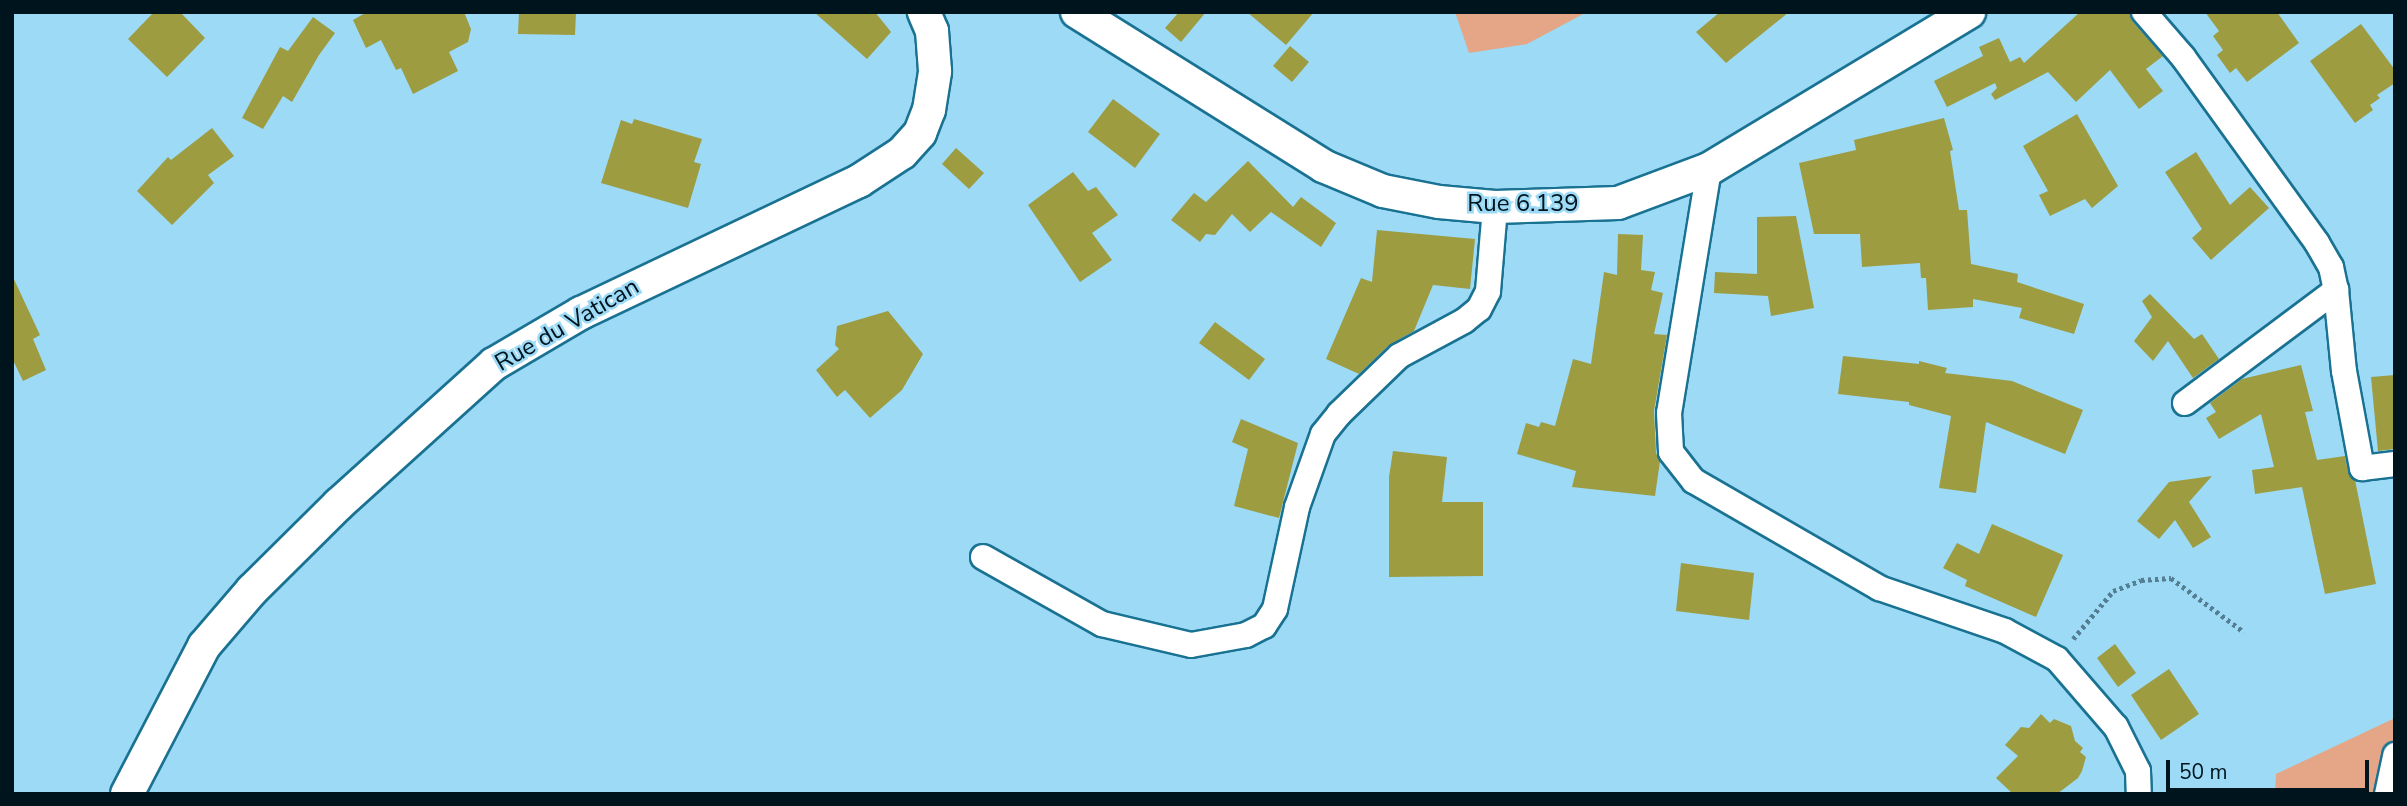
<!DOCTYPE html>
<html>
<head>
<meta charset="utf-8">
<style>
	body { margin:0 }
	#map { position:relative; width:2407px; height:806px; overflow:hidden; background:#9cdaf6; font-family:"Nunito Sans",sans-serif }
	div>[style] { position:absolute }
	[style*='--x'] { left:calc(var(--x)*1px); top:calc(var(--y)*1px); width:calc(var(--w)*1px); rotate:calc(var(--a)*1deg) }
	.green>* { inset:0; background:#e4a686 }
	.building>* { inset:0; background:#9d9c41 }
	.path>* { height:4.5px; margin-top:-2.25px; transform-origin:0; background:repeating-linear-gradient(90deg,#547e92 0 3.5px,transparent 0 7px) }
	.roads { filter:drop-shadow(2px 0 #1a7292) drop-shadow(-2px 0 #1a7292) drop-shadow(0 2px #1a7292) drop-shadow(0 -2px #1a7292) }
	.minor>* { height:24px; margin:-12px; padding:0 12px; transform-origin:12px; border-radius:12px; background:#fff }
	.tertiary>* { height:32px; margin:-16px; padding:0 16px; transform-origin:16px; border-radius:16px; background:#fff }
	span { translate:-50% -50%; white-space:nowrap; text-align:center; line-height:1.15; -webkit-text-stroke:5px #9cdaf6; paint-order:stroke }
	.street-label { font-size:24px; color:#00141e }
	.frame { position:absolute; inset:0; border:14px solid #00141e; pointer-events:none }
	.scale { position:absolute; left:2166px; top:760px; width:203px; height:32px; box-sizing:border-box; border:4px solid #00141e; border-top:0; padding-left:9px; font-size:21px; line-height:24px; white-space:nowrap; color:#00141e; -webkit-text-stroke:5px #9cdaf6; paint-order:stroke }
</style>
</head>
<body>
<div id="map">
	<div class="green">
		<i style="clip-path:polygon(1455px 12px,1587px 12px,1527px 44px,1469px 53px)"></i>
		<i style="clip-path:polygon(2395px 718px,2395px 794px,2275px 794px,2276px 774px)"></i>
	</div>
	<div class="building">
		<i style="clip-path:polygon(154px 12px,180px 12px,205px 38px,167px 77px,128px 39px)"></i>
		<i style="clip-path:polygon(367px 12px,464px 12px,471px 29px,468px 42px,449px 52px,458px 71px,413px 94px,401px 68px,396px 70px,381px 40px,366px 48px,353px 20px)"></i>
		<i style="clip-path:polygon(519px 12px,576px 12px,575px 35px,518px 34px)"></i>
		<i style="clip-path:polygon(814px 12px,875px 12px,891px 32px,867px 59px)"></i>
		<i style="clip-path:polygon(1179px 12px,1206px 12px,1181px 42px,1165px 28px)"></i>
		<i style="clip-path:polygon(1247px 12px,1314px 12px,1286px 45px)"></i>
		<i style="clip-path:polygon(1720px 12px,1789px 12px,1726px 63px,1696px 32px)"></i>
		<i style="clip-path:polygon(2080px 12px,2129px 12px,2133px 22px,2163px 56px,2146px 69px,2163px 91px,2139px 109px,2110px 70px,2076px 102px,2048px 72px,1995px 100px,1991px 94px,1997px 88px,1995px 83px,1947px 107px,1934px 81px,1983px 56px,1979px 47px,1999px 38px,2010px 62px,2020px 57px,2024px 63px)"></i>
		<i style="clip-path:polygon(2205px 12px,2277px 12px,2299px 43px,2247px 82px,2236px 68px,2230px 73px,2217px 55px,2223px 50px,2213px 36px,2219px 31px)"></i>
		<i style="clip-path:polygon(313px 17px,335px 33px,319px 55px,292px 102px,283px 96px,263px 129px,242px 118px,280px 47px,288px 51px)"></i>
		<i style="clip-path:polygon(2361px 24px,2395px 70px,2395px 83px,2377px 95px,2380px 98px,2370px 105px,2373px 110px,2355px 123px,2310px 61px)"></i>
		<i style="clip-path:polygon(1290px 46px,1309px 62px,1292px 82px,1273px 66px)"></i>
		<i style="clip-path:polygon(1113px 99px,1160px 134px,1135px 168px,1088px 132px)"></i>
		<i style="clip-path:polygon(2077px 114px,2118px 186px,2092px 208px,2085px 199px,2050px 216px,2039px 195px,2048px 191px,2023px 146px)"></i>
		<i style="clip-path:polygon(1944px 118px,1953px 150px,1950px 151px,1959px 210px,1967px 210px,1971px 264px,2018px 274px,2017px 282px,2084px 304px,2074px 334px,2019px 318px,2022px 308px,1973px 299px,1973px 307px,1928px 310px,1926px 278px,1921px 278px,1920px 263px,1862px 267px,1860px 234px,1814px 234px,1799px 163px,1856px 150px,1854px 140px)"></i>
		<i style="clip-path:polygon(634px 119px,702px 139px,694px 162px,701px 164px,688px 208px,601px 183px,621px 120px,632px 124px)"></i>
		<i style="clip-path:polygon(212px 128px,234px 156px,208px 175px,214px 183px,172px 225px,137px 191px,168px 157px,171px 160px)"></i>
		<i style="clip-path:polygon(956px 148px,984px 173px,969px 189px,942px 164px)"></i>
		<i style="clip-path:polygon(2196px 152px,2230px 205px,2250px 187px,2269px 208px,2211px 260px,2192px 238px,2202px 229px,2165px 172px)"></i>
		<i style="clip-path:polygon(1248px 161px,1293px 207px,1301px 197px,1336px 223px,1321px 247px,1271px 212px,1250px 232px,1232px 214px,1215px 235px,1206px 234px,1200px 242px,1171px 220px,1194px 193px,1206px 202px)"></i>
		<i style="clip-path:polygon(1073px 172px,1088px 191px,1096px 187px,1118px 215px,1092px 233px,1112px 260px,1080px 282px,1028px 205px)"></i>
		<i style="clip-path:polygon(1796px 216px,1814px 308px,1771px 316px,1768px 296px,1714px 293px,1715px 272px,1757px 274px,1757px 217px)"></i>
		<i style="clip-path:polygon(1377px 230px,1475px 239px,1470px 289px,1433px 285px,1414px 331px,1389px 345px,1359px 374px,1326px 359px,1361px 278px,1372px 282px)"></i>
		<i style="clip-path:polygon(1618px 234px,1643px 235px,1641px 270px,1655px 272px,1651px 290px,1663px 293px,1654px 334px,1667px 335px,1654px 411px,1656px 453px,1660px 461px,1655px 496px,1572px 487px,1576px 471px,1517px 454px,1526px 423px,1539px 427px,1541px 422px,1555px 426px,1573px 359px,1591px 364px,1604px 272px,1617px 275px)"></i>
		<i style="clip-path:polygon(12px 275px,40px 335px,33px 339px,46px 370px,23px 381px,12px 358px)"></i>
		<i style="clip-path:polygon(2150px 294px,2194px 339px,2202px 334px,2219px 359px,2193px 378px,2168px 341px,2153px 361px,2134px 341px,2152px 317px,2142px 301px)"></i>
		<i style="clip-path:polygon(888px 311px,923px 354px,902px 390px,870px 418px,845px 390px,837px 397px,816px 370px,839px 349px,835px 345px,837px 326px)"></i>
		<i style="clip-path:polygon(1215px 322px,1265px 359px,1249px 380px,1199px 343px)"></i>
		<i style="clip-path:polygon(1843px 356px,1919px 364px,1919px 361px,1947px 368px,1945px 373px,2012px 381px,2083px 410px,2065px 454px,1986px 422px,1976px 493px,1939px 488px,1951px 416px,1909px 405px,1909px 402px,1838px 394px)"></i>
		<i style="clip-path:polygon(2301px 365px,2313px 411px,2305px 412px,2317px 460px,2345px 456px,2348px 471px,2355px 480px,2376px 584px,2325px 594px,2302px 487px,2255px 494px,2252px 470px,2274px 467px,2261px 414px,2219px 439px,2206px 418px,2216px 412px,2210px 403px,2242px 379px)"></i>
		<i style="clip-path:polygon(2395px 375px,2395px 449px,2378px 451px,2371px 377px)"></i>
		<i style="clip-path:polygon(1241px 419px,1298px 443px,1279px 518px,1234px 506px,1248px 449px,1232px 442px)"></i>
		<i style="clip-path:polygon(1393px 451px,1447px 457px,1442px 502px,1483px 502px,1483px 576px,1389px 577px,1389px 477px)"></i>
		<i style="clip-path:polygon(2212px 476px,2189px 502px,2211px 537px,2193px 548px,2175px 520px,2159px 539px,2137px 521px,2169px 482px)"></i>
		<i style="clip-path:polygon(1992px 524px,2063px 555px,2036px 617px,1965px 586px,1967px 580px,1943px 568px,1957px 543px,1979px 554px)"></i>
		<i style="clip-path:polygon(1681px 563px,1754px 573px,1749px 620px,1676px 611px)"></i>
		<i style="clip-path:polygon(2115px 644px,2136px 673px,2118px 687px,2097px 658px)"></i>
		<i style="clip-path:polygon(2169px 669px,2199px 714px,2161px 740px,2131px 695px)"></i>
		<i style="clip-path:polygon(2041px 714px,2050px 723px,2054px 719px,2071px 726px,2075px 741px,2083px 748px,2080px 752px,2086px 757px,2082px 771px,2078px 778px,2057px 794px,2013px 794px,1996px 778px,2018px 756px,2005px 745px,2021px 727px,2029px 728px)"></i>
	</div>
	<div class="path">
		<i style="--x:2073;--y:639;--w:62;--a:-50.2"></i>
		<i style="--x:2113;--y:591;--w:30;--a:-21"></i>
		<i style="--x:2141;--y:580;--w:30;--a:-4"></i>
		<i style="--x:2171;--y:578;--w:91;--a:36.5"></i>
	</div>
	<div class="roads">
		<div class="minor">
			<i style="--x:2144;--y:12;--w:60;--a:49.1"></i>
			<i style="--x:2183;--y:57;--w:229;--a:54.2"></i>
			<i style="--x:2317;--y:243;--w:28;--a:60"></i>
			<i style="--x:2331;--y:267;--w:24;--a:78"></i>
			<i style="--x:2336;--y:290;--w:81;--a:84.4"></i>
			<i style="--x:2344;--y:371;--w:99;--a:79.5"></i>
			<i style="--x:2362;--y:468;--w:33;--a:-7"></i>
			<i style="--x:1709;--y:169;--w:247;--a:99.3"></i>
			<i style="--x:1669;--y:413;--w:39;--a:87"></i>
			<i style="--x:1671;--y:452;--w:37;--a:52"></i>
			<i style="--x:1694;--y:481;--w:214;--a:30"></i>
			<i style="--x:1879;--y:588;--w:133;--a:18.8"></i>
			<i style="--x:2005;--y:631;--w:59;--a:28.3"></i>
			<i style="--x:2057;--y:659;--w:90;--a:49.1"></i>
			<i style="--x:2116;--y:727;--w:49;--a:63.4"></i>
			<i style="--x:2138;--y:771;--w:23;--a:88"></i>
			<i style="--x:2185;--y:403;--w:189;--a:-36.8"></i>
			<i style="--x:983;--y:557;--w:137;--a:29.4"></i>
			<i style="--x:1102;--y:624;--w:91;--a:13.3"></i>
			<i style="--x:1191;--y:645;--w:56;--a:-10.3"></i>
			<i style="--x:1246;--y:635;--w:20;--a:-27"></i>
			<i style="--x:1264;--y:626;--w:20;--a:-57"></i>
			<i style="--x:1275;--y:609;--w:104;--a:-77.8"></i>
			<i style="--x:1297;--y:507;--w:77;--a:-70.4"></i>
			<i style="--x:1323;--y:434;--w:26;--a:-51"></i>
			<i style="--x:1339;--y:414;--w:83;--a:-44"></i>
			<i style="--x:1399;--y:356;--w:74;--a:-28.3"></i>
			<i style="--x:1464;--y:321;--w:19;--a:-39"></i>
			<i style="--x:1479;--y:309;--w:20;--a:-63"></i>
			<i style="--x:1488;--y:291;--w:84;--a:-85.2"></i>
			<i style="--x:2387;--y:794;--w:40;--a:-78"></i>
		</div>
		<div class="tertiary">
			<i style="--x:1077;--y:12;--w:290;--a:32"></i>
			<i style="--x:1323;--y:166;--w:65;--a:22.6"></i>
			<i style="--x:1383;--y:191;--w:57;--a:11.1"></i>
			<i style="--x:1439;--y:202;--w:56;--a:5.1"></i>
			<i style="--x:1495;--y:207;--w:123;--a:-1.9"></i>
			<i style="--x:1618;--y:203;--w:97;--a:-20.5"></i>
			<i style="--x:1709;--y:169;--w:304;--a:-31.1"></i>
			<i style="--x:127;--y:794;--w:167;--a:-62.5"></i>
			<i style="--x:204;--y:646;--w:74;--a:-49.4"></i>
			<i style="--x:252;--y:590;--w:122;--a:-44.7"></i>
			<i style="--x:339;--y:504;--w:209;--a:-42.1"></i>
			<i style="--x:494;--y:364;--w:101;--a:-30.4"></i>
			<i style="--x:581;--y:313;--w:308;--a:-25.4"></i>
			<i style="--x:859;--y:181;--w:51;--a:-33.1"></i>
			<i style="--x:902;--y:153;--w:27;--a:-48"></i>
			<i style="--x:920;--y:133;--w:25;--a:-69"></i>
			<i style="--x:929;--y:110;--w:39;--a:-81"></i>
			<i style="--x:935;--y:71;--w:40;--a:-94.3"></i>
			<i style="--x:932;--y:31;--w:21;--a:-113"></i>
		</div>
	</div>
	<div class="street-label">
		<span style="left:1523px;top:204px">Rue 6.139</span>
		<span style="left:567px;top:325px;rotate:-30deg">Rue du Vatican</span>
	</div>
	<div class="frame"></div>
	<div class="scale">50 m</div>
</div>
</body>
</html>
